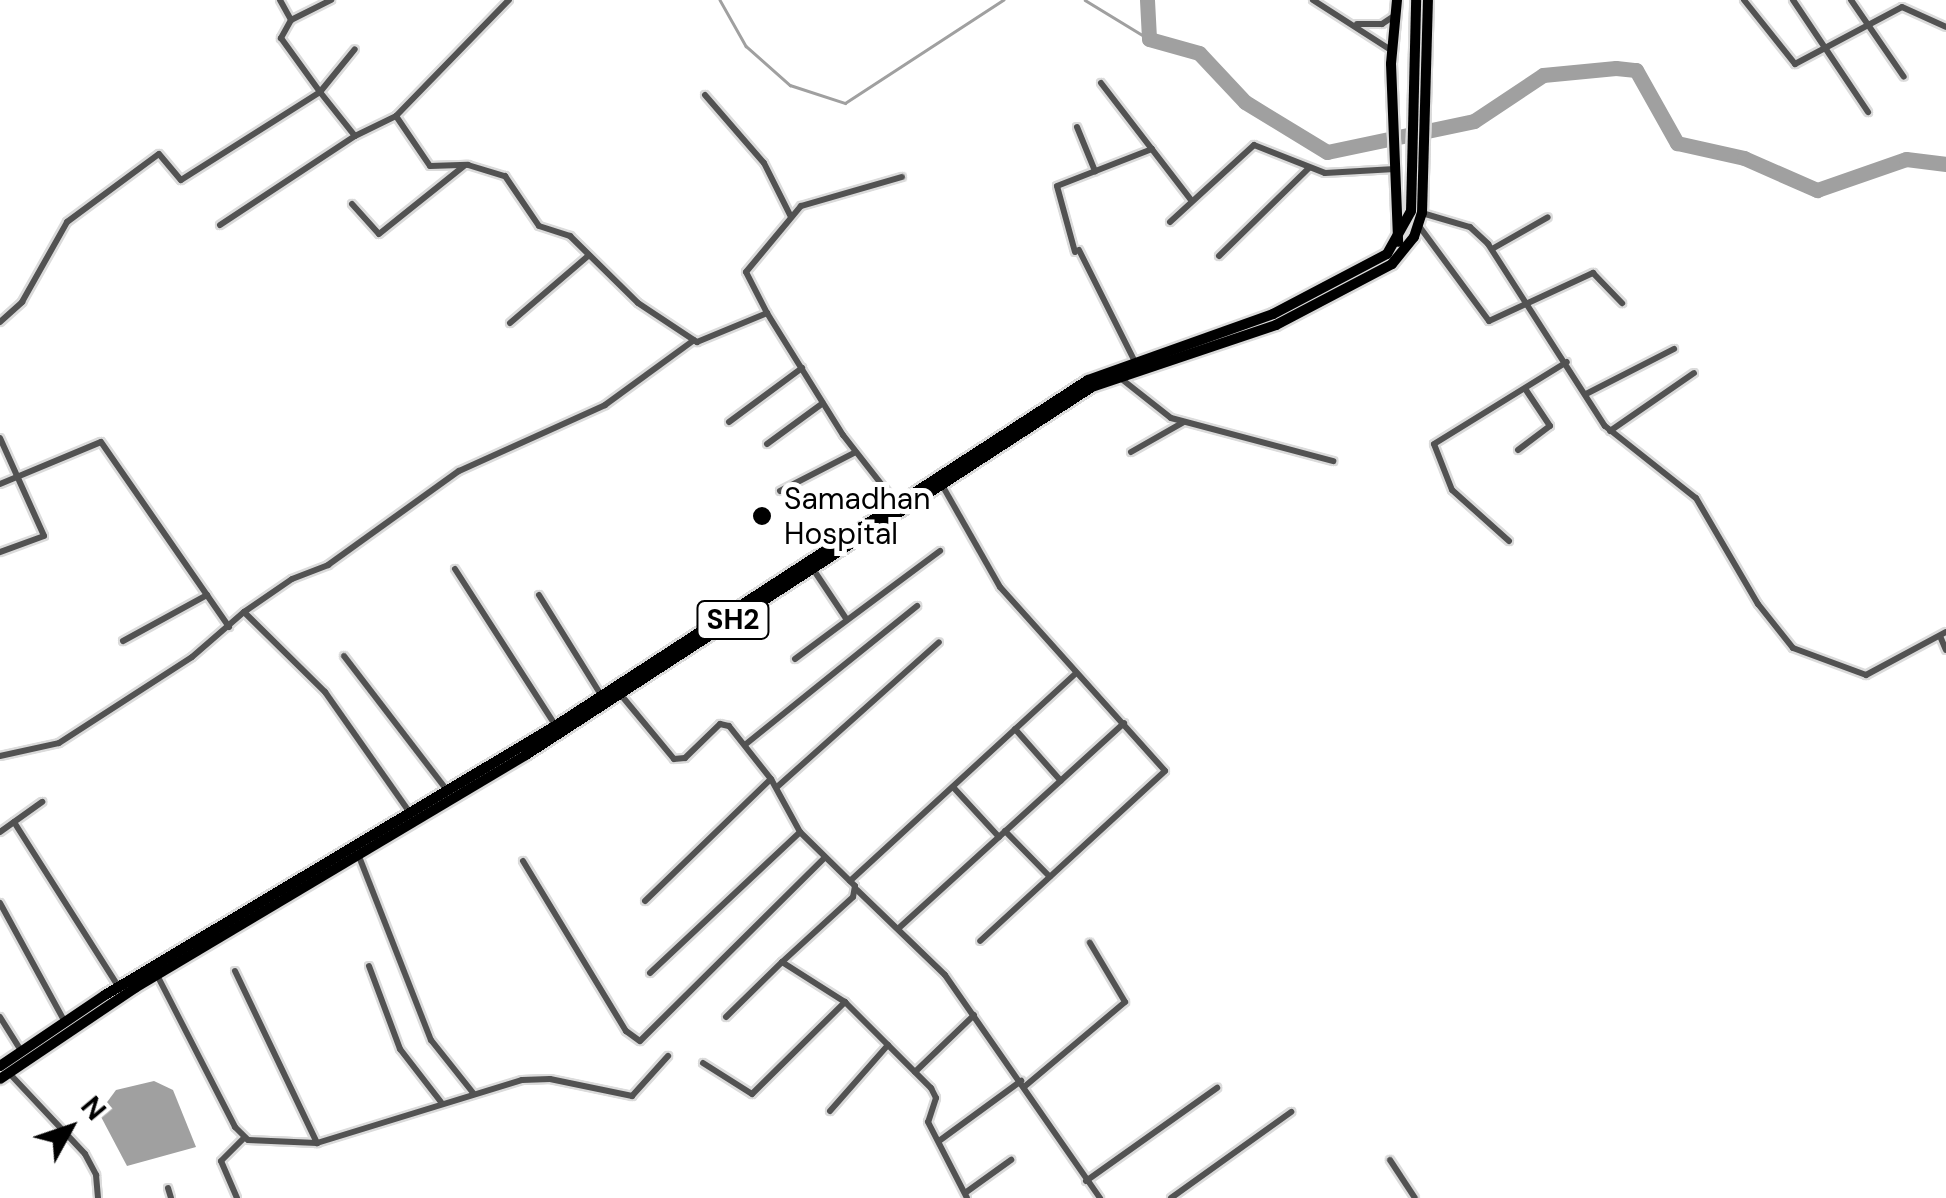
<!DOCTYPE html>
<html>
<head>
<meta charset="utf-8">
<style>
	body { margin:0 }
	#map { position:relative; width:1946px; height:1198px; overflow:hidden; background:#fff; font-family:"DM Sans",sans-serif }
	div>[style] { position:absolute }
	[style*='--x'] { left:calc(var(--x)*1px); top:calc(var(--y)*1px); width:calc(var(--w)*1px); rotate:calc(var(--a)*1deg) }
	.water>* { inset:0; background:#a0a0a0 }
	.stream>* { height:2.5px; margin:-1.25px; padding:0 1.25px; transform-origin:1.25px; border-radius:1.25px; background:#a0a0a0 }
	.river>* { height:15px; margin:-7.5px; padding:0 7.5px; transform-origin:7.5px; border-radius:7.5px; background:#a0a0a0 }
	.roads { filter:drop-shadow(2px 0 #dbdbdb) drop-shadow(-2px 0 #dbdbdb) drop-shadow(0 2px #dbdbdb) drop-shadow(0 -2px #dbdbdb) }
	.street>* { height:6px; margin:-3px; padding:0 3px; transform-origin:3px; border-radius:3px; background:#525252 }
	.primary>* { height:10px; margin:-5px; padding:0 5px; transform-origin:5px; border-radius:5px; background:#000 }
	.dots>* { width:28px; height:28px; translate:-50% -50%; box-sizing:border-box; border:5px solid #fff; border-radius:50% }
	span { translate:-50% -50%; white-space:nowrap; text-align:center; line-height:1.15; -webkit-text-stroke:10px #fff; paint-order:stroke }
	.shield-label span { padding:2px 8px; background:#fff; border:2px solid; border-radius:8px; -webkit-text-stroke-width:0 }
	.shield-label { font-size:28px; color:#000; font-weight:700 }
	.poi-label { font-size:30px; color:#000 }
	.left { translate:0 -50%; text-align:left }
	.north { position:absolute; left:20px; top:1078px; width:100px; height:100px; -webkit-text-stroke:8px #fff; paint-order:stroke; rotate:50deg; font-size:28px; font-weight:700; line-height:40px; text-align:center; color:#000 }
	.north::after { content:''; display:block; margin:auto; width:35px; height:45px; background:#000; clip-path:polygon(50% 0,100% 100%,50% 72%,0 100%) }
</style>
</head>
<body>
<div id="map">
	<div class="water">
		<i style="clip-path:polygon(154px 1081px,173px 1090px,196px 1147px,127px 1166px,99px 1113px,116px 1090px)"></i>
	</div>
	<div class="stream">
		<i style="--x:720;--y:0;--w:53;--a:60.5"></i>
		<i style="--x:746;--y:46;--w:59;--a:41.6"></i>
		<i style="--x:790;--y:85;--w:58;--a:18.1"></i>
		<i style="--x:845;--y:103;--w:189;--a:-33.1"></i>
		<i style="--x:1085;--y:0;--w:75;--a:31.4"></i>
	</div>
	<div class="river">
		<i style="--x:1147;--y:0;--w:39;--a:87"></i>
		<i style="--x:1149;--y:39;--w:52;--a:15.6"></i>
		<i style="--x:1199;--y:53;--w:67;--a:46.8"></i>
		<i style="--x:1245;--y:102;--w:96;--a:31.4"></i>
		<i style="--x:1327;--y:152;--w:150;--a:-11.9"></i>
		<i style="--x:1474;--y:121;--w:83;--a:-33.7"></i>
		<i style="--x:1543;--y:75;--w:73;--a:-5.5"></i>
		<i style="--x:1616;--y:68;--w:20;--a:6"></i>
		<i style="--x:1636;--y:70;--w:84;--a:60.7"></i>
		<i style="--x:1677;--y:143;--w:69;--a:12.6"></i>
		<i style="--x:1744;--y:158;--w:80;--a:23.7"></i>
		<i style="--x:1817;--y:190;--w:94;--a:-19.2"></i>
		<i style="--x:1906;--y:159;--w:40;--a:7.1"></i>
	</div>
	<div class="roads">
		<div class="street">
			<i style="--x:280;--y:0;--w:23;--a:61"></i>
			<i style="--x:291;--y:20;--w:21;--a:119"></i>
			<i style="--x:281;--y:38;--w:67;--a:54.2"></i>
			<i style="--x:320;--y:92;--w:55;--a:-50.9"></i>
			<i style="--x:1313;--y:0;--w:93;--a:32.7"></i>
			<i style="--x:1744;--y:0;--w:82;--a:51.4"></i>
			<i style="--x:1795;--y:64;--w:121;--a:-28"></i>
			<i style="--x:1902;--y:7;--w:48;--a:24.4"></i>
			<i style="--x:1793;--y:0;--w:135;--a:56.2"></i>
			<i style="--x:1851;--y:0;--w:93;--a:55.5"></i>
			<i style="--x:291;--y:20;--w:45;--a:-26.6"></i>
			<i style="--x:1357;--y:24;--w:25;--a:0"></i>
			<i style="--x:1382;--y:24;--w:14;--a:-34"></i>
			<i style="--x:1101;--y:83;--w:149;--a:52.4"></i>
			<i style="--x:705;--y:95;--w:90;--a:49.1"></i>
			<i style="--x:764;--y:163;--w:60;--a:63.4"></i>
			<i style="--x:396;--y:116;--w:162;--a:-45.8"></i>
			<i style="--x:1077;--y:127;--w:48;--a:67.8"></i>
			<i style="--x:352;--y:204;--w:40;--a:48"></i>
			<i style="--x:379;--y:234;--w:109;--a:-38.7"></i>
			<i style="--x:1422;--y:213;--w:50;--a:16.3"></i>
			<i style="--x:1470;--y:227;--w:25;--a:43"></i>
			<i style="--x:1488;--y:244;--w:216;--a:57.3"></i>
			<i style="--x:1605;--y:426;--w:116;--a:38.4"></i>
			<i style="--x:1696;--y:498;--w:123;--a:59.7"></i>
			<i style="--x:1758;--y:604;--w:56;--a:51.5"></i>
			<i style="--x:1793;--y:648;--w:78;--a:20.3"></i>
			<i style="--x:1866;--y:675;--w:91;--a:-28.3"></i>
			<i style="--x:1170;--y:222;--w:114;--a:-42.5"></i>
			<i style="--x:1254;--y:145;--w:76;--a:21.5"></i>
			<i style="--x:1325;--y:173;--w:70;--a:-3.3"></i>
			<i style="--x:220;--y:225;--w:162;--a:-33.4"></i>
			<i style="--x:1419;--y:226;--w:118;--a:53.6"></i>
			<i style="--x:1489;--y:321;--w:115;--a:-24.8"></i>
			<i style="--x:1593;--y:273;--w:42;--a:46"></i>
			<i style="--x:1492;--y:249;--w:64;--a:-29.7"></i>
			<i style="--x:1079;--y:250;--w:123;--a:63.4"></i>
			<i style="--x:1075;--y:252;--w:68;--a:-105.3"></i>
			<i style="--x:1057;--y:186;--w:102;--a:-21.3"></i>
			<i style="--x:1219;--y:256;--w:126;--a:-44.4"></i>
			<i style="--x:767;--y:313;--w:46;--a:-117.1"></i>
			<i style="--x:746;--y:272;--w:86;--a:-50.2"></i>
			<i style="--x:801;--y:206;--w:105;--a:-16"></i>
			<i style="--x:0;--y:322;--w:30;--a:-42"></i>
			<i style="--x:22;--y:302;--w:92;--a:-60.6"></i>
			<i style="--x:67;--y:222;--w:114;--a:-36.5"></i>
			<i style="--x:159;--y:154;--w:34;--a:50"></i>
			<i style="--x:181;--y:180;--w:165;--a:-32.3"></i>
			<i style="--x:320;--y:92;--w:56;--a:51.5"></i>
			<i style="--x:355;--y:136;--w:46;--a:-26"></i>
			<i style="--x:396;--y:116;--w:60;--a:55.8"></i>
			<i style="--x:430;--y:166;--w:38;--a:-2"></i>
			<i style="--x:468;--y:165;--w:39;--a:17"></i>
			<i style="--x:505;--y:176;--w:60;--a:55.8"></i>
			<i style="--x:539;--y:226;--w:33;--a:18"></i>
			<i style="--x:570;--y:236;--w:95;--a:44.6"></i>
			<i style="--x:638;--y:303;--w:71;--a:33.5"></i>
			<i style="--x:697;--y:342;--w:76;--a:-22.5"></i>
			<i style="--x:767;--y:313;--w:144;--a:58.1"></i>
			<i style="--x:843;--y:435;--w:88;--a:52"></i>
			<i style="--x:510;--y:323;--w:104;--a:-40.7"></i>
			<i style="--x:1119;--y:377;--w:66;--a:38.3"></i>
			<i style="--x:1171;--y:418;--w:168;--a:14.9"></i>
			<i style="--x:1586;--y:394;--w:99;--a:-27.1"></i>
			<i style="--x:729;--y:422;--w:91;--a:-36.5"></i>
			<i style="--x:1610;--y:431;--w:102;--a:-34.6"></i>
			<i style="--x:0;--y:438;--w:107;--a:65.8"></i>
			<i style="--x:44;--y:536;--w:47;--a:160"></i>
			<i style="--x:767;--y:444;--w:69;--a:-36.2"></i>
			<i style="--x:1518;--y:450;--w:40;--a:-37"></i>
			<i style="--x:1550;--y:426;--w:43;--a:-123.7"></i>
			<i style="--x:1131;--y:452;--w:59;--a:-29.6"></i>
			<i style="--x:0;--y:484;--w:109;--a:-22.6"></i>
			<i style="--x:101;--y:442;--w:225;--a:55.3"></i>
			<i style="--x:942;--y:485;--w:117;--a:60.4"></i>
			<i style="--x:1000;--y:587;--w:247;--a:48.1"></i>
			<i style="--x:1165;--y:771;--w:251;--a:137.4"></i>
			<i style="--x:780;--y:491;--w:85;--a:-27.2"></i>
			<i style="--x:1509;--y:541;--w:76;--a:-138.2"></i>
			<i style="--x:1452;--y:490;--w:49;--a:-111.4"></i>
			<i style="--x:1434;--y:444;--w:156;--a:-31.7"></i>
			<i style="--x:455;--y:569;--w:185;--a:57.3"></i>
			<i style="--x:813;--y:569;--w:61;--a:56.3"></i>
			<i style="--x:539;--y:595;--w:118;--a:58.2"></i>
			<i style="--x:244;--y:612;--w:58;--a:-34.5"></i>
			<i style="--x:292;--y:579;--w:39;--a:-21"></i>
			<i style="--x:328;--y:565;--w:161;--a:-35.7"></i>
			<i style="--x:459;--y:471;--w:160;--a:-24.3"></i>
			<i style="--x:605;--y:405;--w:110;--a:-36.1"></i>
			<i style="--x:1940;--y:636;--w:15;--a:67"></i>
			<i style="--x:123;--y:641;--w:96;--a:-28.7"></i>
			<i style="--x:344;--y:656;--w:169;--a:52.5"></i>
			<i style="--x:795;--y:659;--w:181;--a:-36.7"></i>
			<i style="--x:621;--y:695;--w:83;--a:50.4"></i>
			<i style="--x:674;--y:759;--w:11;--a:-5"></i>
			<i style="--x:685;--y:758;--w:49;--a:-44.2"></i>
			<i style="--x:720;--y:724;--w:9;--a:13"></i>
			<i style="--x:729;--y:726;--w:68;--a:51.6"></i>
			<i style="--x:771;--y:779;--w:60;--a:61.3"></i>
			<i style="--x:800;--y:832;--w:77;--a:44.5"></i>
			<i style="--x:855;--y:886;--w:11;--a:100"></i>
			<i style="--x:853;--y:897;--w:96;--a:137.5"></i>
			<i style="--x:782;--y:962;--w:75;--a:32.4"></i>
			<i style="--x:845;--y:1002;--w:122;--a:45"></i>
			<i style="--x:931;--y:1088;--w:11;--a:63"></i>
			<i style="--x:936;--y:1098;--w:25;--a:108"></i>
			<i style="--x:928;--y:1122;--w:85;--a:62.8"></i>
			<i style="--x:1015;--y:729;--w:69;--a:48.5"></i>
			<i style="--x:746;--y:744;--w:220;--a:-38.9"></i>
			<i style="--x:0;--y:756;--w:60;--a:-12.4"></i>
			<i style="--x:59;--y:743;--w:158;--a:-32.9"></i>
			<i style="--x:192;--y:657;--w:69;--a:-40.9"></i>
			<i style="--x:244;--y:612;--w:114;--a:44.6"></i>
			<i style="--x:325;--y:692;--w:148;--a:54.9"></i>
			<i style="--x:777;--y:787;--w:217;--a:-41.8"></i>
			<i style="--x:953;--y:787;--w:68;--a:47.4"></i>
			<i style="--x:14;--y:822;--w:194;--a:57.6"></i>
			<i style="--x:1005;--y:831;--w:64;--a:45.6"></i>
			<i style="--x:0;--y:832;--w:52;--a:-35.5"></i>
			<i style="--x:358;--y:854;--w:200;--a:68.6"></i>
			<i style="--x:431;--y:1040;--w:69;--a:51.5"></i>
			<i style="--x:523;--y:861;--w:199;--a:58.8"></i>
			<i style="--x:626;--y:1031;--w:17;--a:36"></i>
			<i style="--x:640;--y:1041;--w:260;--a:-44.8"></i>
			<i style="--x:850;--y:881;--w:306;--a:-42.6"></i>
			<i style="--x:857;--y:890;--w:122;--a:44"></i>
			<i style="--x:945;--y:975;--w:272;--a:55.2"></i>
			<i style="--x:645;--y:901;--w:175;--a:-44.1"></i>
			<i style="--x:0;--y:903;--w:136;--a:61.4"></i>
			<i style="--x:900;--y:927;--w:303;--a:-42.3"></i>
			<i style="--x:369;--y:966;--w:89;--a:69.5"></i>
			<i style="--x:400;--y:1049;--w:67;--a:52.3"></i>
			<i style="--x:235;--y:971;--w:191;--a:64.5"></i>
			<i style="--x:650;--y:973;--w:206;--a:-43.2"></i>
			<i style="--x:157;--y:975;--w:171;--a:62.8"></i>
			<i style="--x:235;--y:1127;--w:18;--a:45"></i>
			<i style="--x:248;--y:1140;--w:69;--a:2.5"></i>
			<i style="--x:317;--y:1143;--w:214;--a:-17.1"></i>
			<i style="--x:522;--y:1080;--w:28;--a:-2"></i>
			<i style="--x:550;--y:1079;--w:84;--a:11.7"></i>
			<i style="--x:632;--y:1096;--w:54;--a:-48"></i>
			<i style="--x:0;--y:1017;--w:40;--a:58"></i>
			<i style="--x:726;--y:1017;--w:78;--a:-44.5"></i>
			<i style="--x:703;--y:1063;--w:58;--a:32.3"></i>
			<i style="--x:752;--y:1094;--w:131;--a:-44.7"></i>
			<i style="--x:915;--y:1072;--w:82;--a:-44"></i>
			<i style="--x:9;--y:1073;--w:111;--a:46.8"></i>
			<i style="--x:85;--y:1154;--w:24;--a:62"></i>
			<i style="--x:96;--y:1175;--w:23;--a:85"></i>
			<i style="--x:1024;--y:1087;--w:132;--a:-40.1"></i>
			<i style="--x:1125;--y:1002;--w:69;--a:-120.7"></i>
			<i style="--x:830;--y:1111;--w:88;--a:-48.7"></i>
			<i style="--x:939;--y:1141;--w:102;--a:-36.2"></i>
			<i style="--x:1390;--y:1160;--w:45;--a:56.7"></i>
			<i style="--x:1086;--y:1181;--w:161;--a:-35.4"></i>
			<i style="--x:168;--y:1188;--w:10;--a:73"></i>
			<i style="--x:965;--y:1193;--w:57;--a:-35.7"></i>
			<i style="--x:237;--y:1198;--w:40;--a:-113.4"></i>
			<i style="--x:221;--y:1161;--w:33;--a:-45"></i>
			<i style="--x:1171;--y:1198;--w:148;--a:-35.6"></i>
		</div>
		<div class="primary">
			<i style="--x:1397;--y:0;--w:64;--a:95.4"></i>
			<i style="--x:1391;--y:64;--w:178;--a:87.7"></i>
			<i style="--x:0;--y:1066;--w:127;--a:-34.1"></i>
			<i style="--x:105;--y:995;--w:524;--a:-30.87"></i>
			<i style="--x:555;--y:726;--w:635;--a:-32.99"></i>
			<i style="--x:1088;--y:380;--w:196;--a:-19.6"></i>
			<i style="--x:1273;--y:314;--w:129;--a:-27.8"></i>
			<i style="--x:1387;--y:254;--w:49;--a:-60.8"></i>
			<i style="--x:1411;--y:211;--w:211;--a:-88.6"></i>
			<i style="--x:0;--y:1079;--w:163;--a:-34"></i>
			<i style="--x:135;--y:988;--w:455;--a:-30.8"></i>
			<i style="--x:526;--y:755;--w:675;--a:-33.03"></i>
			<i style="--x:1092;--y:387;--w:194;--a:-18.6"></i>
			<i style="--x:1276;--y:325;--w:131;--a:-27.7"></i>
			<i style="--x:1392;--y:264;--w:35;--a:-51"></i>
			<i style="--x:1414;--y:237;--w:25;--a:-72"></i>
			<i style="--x:1422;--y:213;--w:213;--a:-88.4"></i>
		</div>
	</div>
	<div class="dots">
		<i style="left:762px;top:516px;background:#000"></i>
	</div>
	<div class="shield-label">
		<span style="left:733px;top:620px">SH2</span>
	</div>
	<div class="poi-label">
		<span class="left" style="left:784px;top:516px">Samadhan<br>Hospital</span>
	</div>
	<div class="north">N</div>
</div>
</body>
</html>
